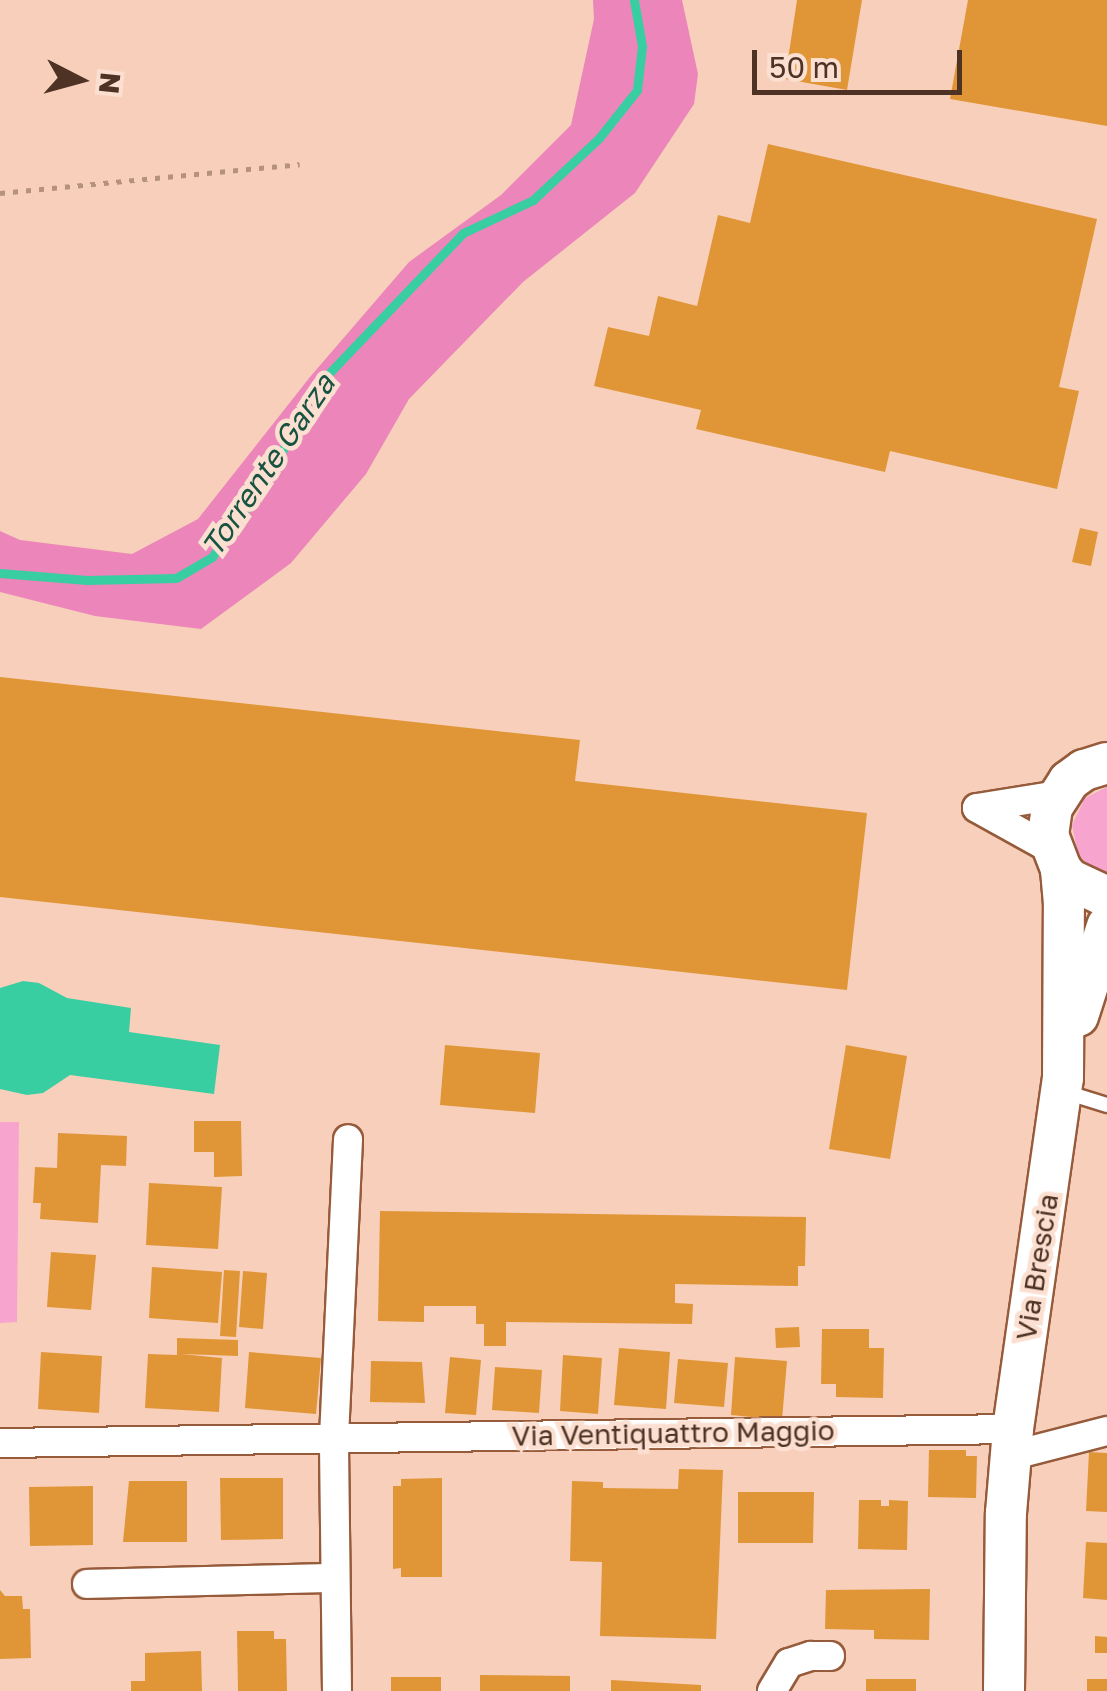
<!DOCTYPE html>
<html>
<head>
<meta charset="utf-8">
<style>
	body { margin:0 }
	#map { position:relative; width:1107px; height:1691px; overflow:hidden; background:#f8cfba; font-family:"Golos Text",sans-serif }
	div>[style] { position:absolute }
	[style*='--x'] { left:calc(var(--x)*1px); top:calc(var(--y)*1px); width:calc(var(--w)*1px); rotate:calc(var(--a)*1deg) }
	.green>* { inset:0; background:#f7a5ce }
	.forest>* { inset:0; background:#eb85ba }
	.water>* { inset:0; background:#39cea2 }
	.stream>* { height:9px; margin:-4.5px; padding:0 4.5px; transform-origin:4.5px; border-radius:4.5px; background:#39cea2 }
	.building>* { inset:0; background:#e09637 }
	.path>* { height:5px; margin-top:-2.5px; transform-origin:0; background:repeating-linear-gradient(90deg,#b5917f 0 5px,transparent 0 13px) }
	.roads { filter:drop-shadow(2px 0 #965b3b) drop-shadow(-2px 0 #965b3b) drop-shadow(0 2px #965b3b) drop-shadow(0 -2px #965b3b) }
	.lane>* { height:14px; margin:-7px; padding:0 7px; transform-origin:7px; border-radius:7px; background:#fff }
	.street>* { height:28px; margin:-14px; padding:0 14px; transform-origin:14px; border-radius:14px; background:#fff }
	.secondary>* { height:40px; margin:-20px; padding:0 20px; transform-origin:20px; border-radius:20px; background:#fff }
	span { translate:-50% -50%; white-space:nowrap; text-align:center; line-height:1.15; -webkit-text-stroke:9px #fbdfd1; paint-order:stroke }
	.street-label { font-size:28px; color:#4e3325 }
	.water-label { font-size:30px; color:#185240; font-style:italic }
	.north { position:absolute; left:30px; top:30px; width:100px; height:100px; -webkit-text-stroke:8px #fbdfd1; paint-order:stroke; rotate:96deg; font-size:28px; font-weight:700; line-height:40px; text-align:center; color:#4e3325 }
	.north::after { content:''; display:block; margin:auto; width:35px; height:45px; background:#4e3325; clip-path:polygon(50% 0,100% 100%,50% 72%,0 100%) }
	.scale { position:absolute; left:752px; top:50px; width:210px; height:45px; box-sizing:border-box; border:5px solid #4e3325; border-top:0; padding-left:12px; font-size:30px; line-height:35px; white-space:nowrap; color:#4e3325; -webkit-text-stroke:8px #fbdfd1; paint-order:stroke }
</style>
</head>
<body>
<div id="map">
	<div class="green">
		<i style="clip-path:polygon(1107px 787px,1107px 874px,1088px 865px,1078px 854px,1072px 825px,1085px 798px)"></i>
		<i style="clip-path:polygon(0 1122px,19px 1122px,17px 1322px,0 1323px)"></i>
	</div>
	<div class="forest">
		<i style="clip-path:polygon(593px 0,682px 0,698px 74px,694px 104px,635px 193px,523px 282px,409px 399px,366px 474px,291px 563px,201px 629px,95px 616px,0 592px,0 531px,20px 540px,132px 554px,198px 519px,310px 377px,409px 262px,501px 195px,571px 125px,594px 19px)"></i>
	</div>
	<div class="water">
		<i style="clip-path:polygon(23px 981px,39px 983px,67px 998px,131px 1008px,129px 1032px,220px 1045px,214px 1094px,70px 1075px,43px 1093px,27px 1095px,0 1089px,0 988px)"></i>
	</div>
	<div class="stream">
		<i style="--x:0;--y:573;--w:87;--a:4.6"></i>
		<i style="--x:87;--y:580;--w:89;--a:-1.3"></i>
		<i style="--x:176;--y:578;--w:42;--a:-30.3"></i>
		<i style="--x:212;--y:557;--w:105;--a:-55.1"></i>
		<i style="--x:272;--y:471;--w:91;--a:-63.2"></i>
		<i style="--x:313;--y:390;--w:217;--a:-46.3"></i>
		<i style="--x:463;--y:233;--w:77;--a:-25.2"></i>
		<i style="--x:533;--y:200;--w:91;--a:-43.2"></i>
		<i style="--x:599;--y:138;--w:61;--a:-51.6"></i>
		<i style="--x:637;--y:90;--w:44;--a:-83.5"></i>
		<i style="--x:642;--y:46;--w:47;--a:-99.9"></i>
	</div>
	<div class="building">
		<i style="clip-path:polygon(797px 0,862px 0,847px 90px,785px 79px)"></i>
		<i style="clip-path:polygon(968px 0,1107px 0,1107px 126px,950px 99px)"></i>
		<i style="clip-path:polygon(768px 144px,1097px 219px,1059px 387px,1079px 391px,1057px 489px,890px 451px,885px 472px,696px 429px,701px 410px,594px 386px,608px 327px,649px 336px,658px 296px,697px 306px,718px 215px,750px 223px)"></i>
		<i style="clip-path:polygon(1080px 528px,1098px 532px,1091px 566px,1072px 562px)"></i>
		<i style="clip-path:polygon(0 677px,580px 740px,575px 781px,867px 813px,847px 990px,0 897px)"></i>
		<i style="clip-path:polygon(445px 1045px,540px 1053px,535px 1113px,440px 1105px)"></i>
		<i style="clip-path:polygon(846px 1045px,907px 1056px,890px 1159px,829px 1149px)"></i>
		<i style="clip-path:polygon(194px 1121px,241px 1121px,242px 1176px,214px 1177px,214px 1152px,194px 1152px)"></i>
		<i style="clip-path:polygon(58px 1133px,127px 1136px,126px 1166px,101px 1165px,98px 1223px,40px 1219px,41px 1203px,33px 1203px,35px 1167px,57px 1168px)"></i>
		<i style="clip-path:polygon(149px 1183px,222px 1187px,218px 1249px,146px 1245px)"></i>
		<i style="clip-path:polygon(380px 1211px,806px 1217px,805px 1266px,798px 1266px,798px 1286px,675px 1284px,675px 1303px,693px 1304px,692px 1324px,506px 1322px,506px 1346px,484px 1346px,484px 1324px,476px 1324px,476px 1306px,424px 1306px,424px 1322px,378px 1321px)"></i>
		<i style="clip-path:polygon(51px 1252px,96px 1255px,91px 1310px,47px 1307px)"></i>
		<i style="clip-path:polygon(152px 1267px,222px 1272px,218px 1323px,149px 1318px)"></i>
		<i style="clip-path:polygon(224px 1270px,240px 1271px,236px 1337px,220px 1336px)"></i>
		<i style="clip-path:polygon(243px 1271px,267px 1273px,263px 1329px,239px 1327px)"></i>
		<i style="clip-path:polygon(799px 1327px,800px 1347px,776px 1348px,775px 1328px)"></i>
		<i style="clip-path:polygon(822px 1329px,869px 1329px,869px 1348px,884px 1348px,883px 1398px,836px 1397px,836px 1384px,821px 1384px)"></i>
		<i style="clip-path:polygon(177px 1338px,238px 1340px,238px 1356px,181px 1354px,222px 1358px,219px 1412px,145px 1408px,148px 1354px,177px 1355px)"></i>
		<i style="clip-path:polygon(619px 1348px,670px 1352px,666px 1409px,614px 1405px)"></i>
		<i style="clip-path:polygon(41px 1352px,102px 1356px,99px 1413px,38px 1409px)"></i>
		<i style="clip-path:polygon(249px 1352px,321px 1358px,316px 1414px,245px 1408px)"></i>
		<i style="clip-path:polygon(563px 1355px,602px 1358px,598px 1414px,560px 1411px)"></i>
		<i style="clip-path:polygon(450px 1357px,481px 1360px,476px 1415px,445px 1413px)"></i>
		<i style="clip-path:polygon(735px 1357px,787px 1361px,782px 1420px,731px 1415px)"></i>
		<i style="clip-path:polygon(678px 1359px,728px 1363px,724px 1407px,674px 1403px)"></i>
		<i style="clip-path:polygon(371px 1361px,422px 1362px,425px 1403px,370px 1402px)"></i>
		<i style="clip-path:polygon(495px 1367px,542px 1370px,539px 1413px,492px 1410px)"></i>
		<i style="clip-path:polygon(929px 1450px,966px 1450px,966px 1456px,977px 1456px,976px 1498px,928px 1497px)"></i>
		<i style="clip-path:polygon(1089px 1452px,1107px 1453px,1107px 1512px,1086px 1511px)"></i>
		<i style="clip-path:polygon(679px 1469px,723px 1470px,716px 1639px,600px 1636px,602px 1562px,570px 1561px,572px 1481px,603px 1482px,603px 1488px,678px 1489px)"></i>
		<i style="clip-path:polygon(220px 1478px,283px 1478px,283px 1539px,221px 1540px)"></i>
		<i style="clip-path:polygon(442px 1478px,442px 1577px,401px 1577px,401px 1568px,393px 1569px,393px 1486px,401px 1486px,401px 1479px)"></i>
		<i style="clip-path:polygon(129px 1481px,187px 1481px,187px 1542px,123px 1542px)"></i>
		<i style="clip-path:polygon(93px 1486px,93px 1545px,30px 1546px,29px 1487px)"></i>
		<i style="clip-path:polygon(738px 1492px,814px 1492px,813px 1543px,738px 1543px)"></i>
		<i style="clip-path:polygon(859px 1500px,881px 1500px,881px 1506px,889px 1506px,889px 1500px,908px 1501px,907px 1550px,858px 1549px)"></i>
		<i style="clip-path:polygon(1086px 1542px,1107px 1543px,1107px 1600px,1083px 1598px)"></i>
		<i style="clip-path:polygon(930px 1589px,929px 1640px,874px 1639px,874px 1630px,825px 1629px,826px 1590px)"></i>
		<i style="clip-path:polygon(0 1590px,5px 1596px,22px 1596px,23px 1609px,30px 1609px,31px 1658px,0 1659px)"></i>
		<i style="clip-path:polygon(237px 1631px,274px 1631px,274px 1639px,286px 1639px,287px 1691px,238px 1691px)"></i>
		<i style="clip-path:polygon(1095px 1636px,1107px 1637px,1107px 1653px,1095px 1653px)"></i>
		<i style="clip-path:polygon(201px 1651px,202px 1691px,131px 1691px,131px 1681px,145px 1681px,145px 1653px)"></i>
		<i style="clip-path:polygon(480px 1675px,570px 1676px,570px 1691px,480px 1691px)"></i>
		<i style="clip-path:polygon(391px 1677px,441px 1677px,441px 1691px,391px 1691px)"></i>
		<i style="clip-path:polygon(866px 1679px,916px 1679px,916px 1691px,866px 1691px)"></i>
		<i style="clip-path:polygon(1087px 1679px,1107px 1679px,1107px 1691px,1087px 1691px)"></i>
		<i style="clip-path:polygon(611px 1680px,701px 1685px,701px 1691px,611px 1691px)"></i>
	</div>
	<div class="path">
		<i style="--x:0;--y:193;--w:301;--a:-5.5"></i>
	</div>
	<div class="roads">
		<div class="lane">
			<i style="--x:1065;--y:1092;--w:44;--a:17.2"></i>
		</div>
		<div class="street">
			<i style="--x:977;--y:808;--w:85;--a:29"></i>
			<i style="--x:977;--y:808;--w:82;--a:-9.1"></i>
			<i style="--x:0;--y:1443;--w:1013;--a:-0.79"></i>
			<i style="--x:1010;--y:1456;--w:100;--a:-14.5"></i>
			<i style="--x:87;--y:1584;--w:248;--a:-1.4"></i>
			<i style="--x:337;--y:1691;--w:254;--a:-90.7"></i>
			<i style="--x:334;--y:1437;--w:298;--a:-87.3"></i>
			<i style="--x:772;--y:1691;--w:33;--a:-59"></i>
			<i style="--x:789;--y:1663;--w:23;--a:-18"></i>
			<i style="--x:811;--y:1656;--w:19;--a:0"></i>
		</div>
		<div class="secondary">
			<i style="--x:1107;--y:763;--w:24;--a:163"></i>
			<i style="--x:1084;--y:770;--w:19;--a:144"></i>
			<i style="--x:1069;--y:781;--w:31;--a:123"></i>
			<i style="--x:1052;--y:807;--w:28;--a:98"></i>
			<i style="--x:1048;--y:835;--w:36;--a:69"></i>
			<i style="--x:1061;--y:869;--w:13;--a:51"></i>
			<i style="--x:1069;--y:879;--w:42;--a:25.3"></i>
			<i style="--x:1078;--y:1016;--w:95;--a:-72.1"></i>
			<i style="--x:1004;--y:1691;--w:178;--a:-89.4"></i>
			<i style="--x:1006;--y:1513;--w:84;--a:-85.2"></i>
			<i style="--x:1013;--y:1429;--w:355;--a:-81.9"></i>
			<i style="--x:1063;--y:1078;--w:174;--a:-89.7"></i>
			<i style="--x:1064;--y:904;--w:35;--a:-95"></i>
		</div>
	</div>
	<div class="street-label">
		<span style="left:1037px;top:1267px;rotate:-81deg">Via Brescia</span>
		<span style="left:673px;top:1433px;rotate:-1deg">Via Ventiquattro Maggio</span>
	</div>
	<div class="water-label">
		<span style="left:268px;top:465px;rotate:-56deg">Torrente Garza</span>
	</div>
	<div class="north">N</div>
	<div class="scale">50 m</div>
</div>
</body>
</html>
